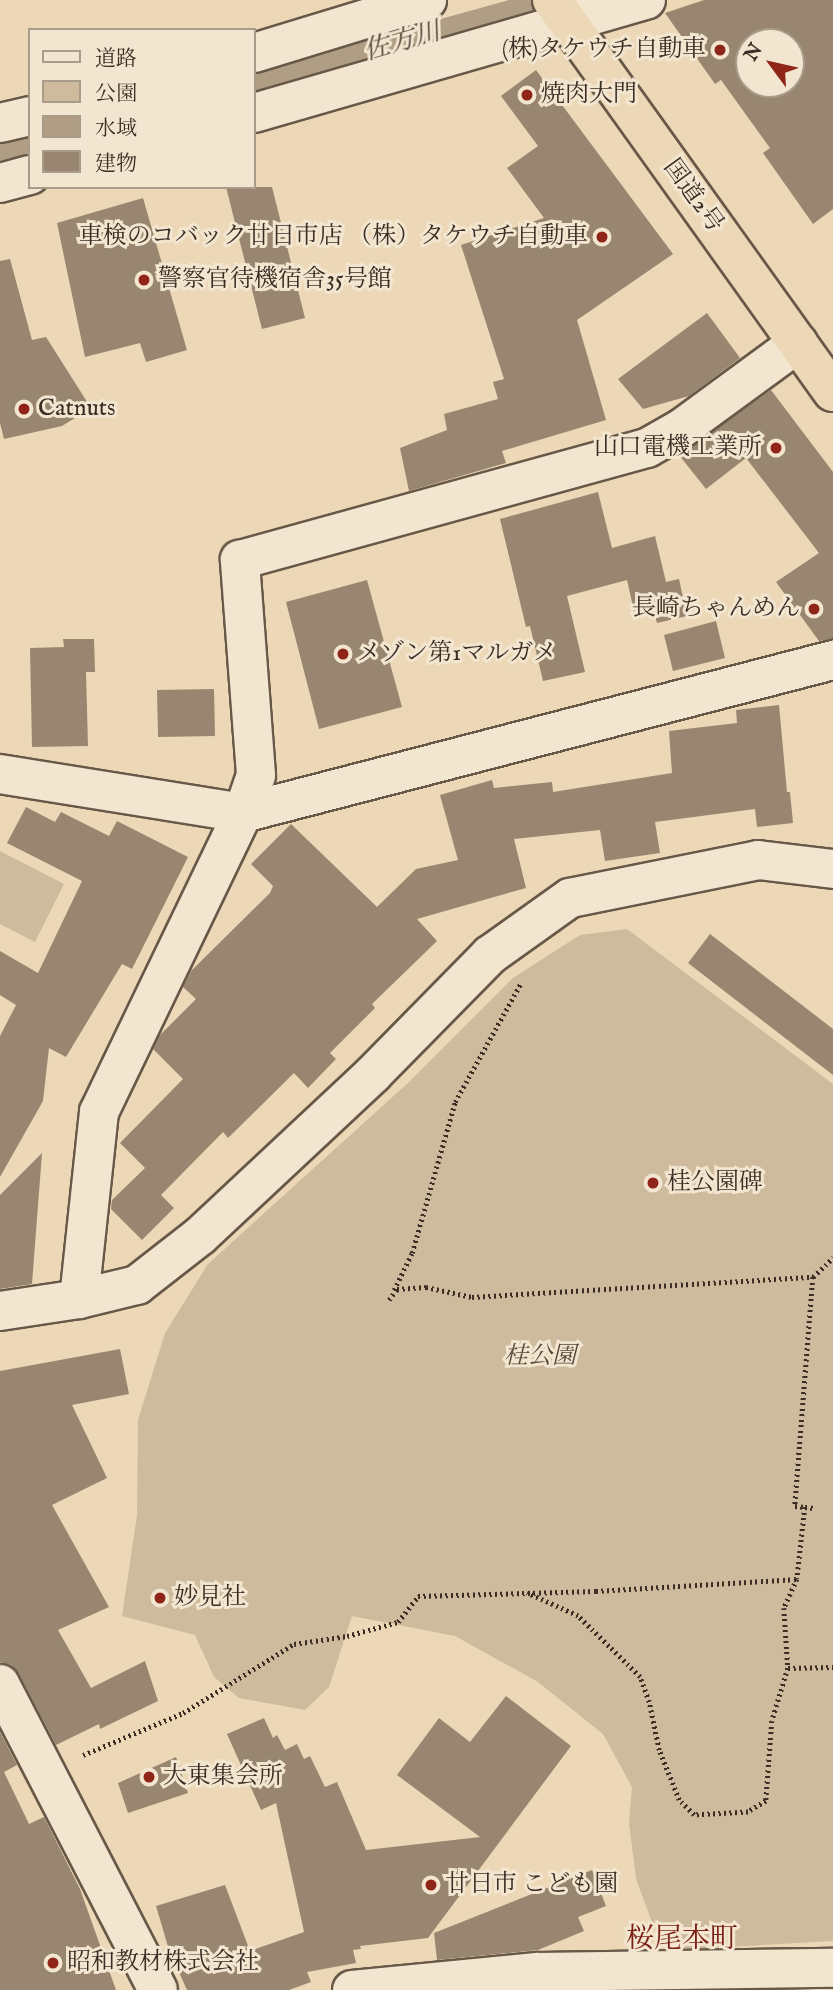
<!DOCTYPE html>
<html>
<head>
<meta charset="utf-8">
<style>
	body { margin:0 }
	#map { position:relative; width:833px; height:1990px; overflow:hidden; background:#ecd8b6; font-family:"IM FELL English","Noto Serif JP",serif }
	div>[style] { position:absolute }
	[style*='--x'] { left:calc(var(--x)*1px); top:calc(var(--y)*1px); width:calc(var(--w)*1px); rotate:calc(var(--a)*1deg) }
	.green>* { inset:0; background:#cebb9d }
	.water>* { inset:0; background:#b09e84 }
	.building>* { inset:0; background:#988670 }
	.path>* { height:4.5px; margin-top:-2.25px; transform-origin:0; background:repeating-linear-gradient(90deg,#3c2d24 0 2px,transparent 0 5.5px) }
	.roads { filter:drop-shadow(2px 0 #685848) drop-shadow(-2px 0 #685848) drop-shadow(0 2px #685848) drop-shadow(0 -2px #685848) }
	.street>* { height:38px; margin:-19px; padding:0 19px; transform-origin:19px; border-radius:19px; background:#f3e6d0 }
	.secondary>* { height:38px; margin:-19px; padding:0 19px; transform-origin:19px; border-radius:19px; background:#f3e6d0 }
	.highway>* { height:38px; margin:-19px; padding:0 19px; transform-origin:19px; border-radius:19px; background:#ecd8b6 }
	.dots>* { width:19px; height:19px; translate:-50% -50%; box-sizing:border-box; border:4px solid #f3e6d0; border-radius:50% }
	span { translate:-50% -50%; white-space:nowrap; text-align:center; line-height:1.15; -webkit-text-stroke:6px #f3e6d0; paint-order:stroke }
	.poi-label { font-size:24px; color:#3c2d24 }
	.right { translate:-100% -50%; text-align:right }
	.left { translate:0 -50%; text-align:left }
	.street-label { font-size:24px; color:#3c2d24 }
	.park-label { font-size:24px; color:#59493c; font-style:italic }
	.water-label { font-size:26px; color:#59493c; font-style:italic }
	.quarter-label { font-size:28px; color:#7a1f14 }
	.legend { position:absolute; left:28px; top:28px; width:228px; height:161px; box-sizing:border-box; background:#f3e6d0; border:2px solid #aa9c8b; margin:0; padding:9px 12px; list-style:none; font-size:21px; color:#3c2d24 }
	.legend li { display:flex; align-items:center; gap:14px; height:35px }
	.legend b { width:35px; border:2px solid #aa9c8b }
	.north { position:absolute; left:735px; top:28px; width:70px; height:70px; box-sizing:border-box; background:#f3e6d0; border:2px solid #aa9c8b; border-radius:50%; rotate:303deg; font-size:19px; font-weight:700; line-height:28px; text-align:center; color:#3c2d24 }
	.north::after { content:''; display:block; margin:auto; width:24px; height:32px; background:#8f2418; clip-path:polygon(50% 0,100% 100%,50% 72%,0 100%) }
</style>
</head>
<body>
<div id="map">
	<div class="green">
		<i style="clip-path:polygon(0 851px,64px 884px,35px 942px,0 924px)"></i>
		<i style="clip-path:polygon(627px 929px,833px 1084px,833px 1941px,673px 1950px,656px 1933px,636px 1879px,629px 1823px,632px 1787px,603px 1734px,538px 1682px,455px 1636px,352px 1616px,329px 1687px,305px 1710px,239px 1698px,214px 1677px,195px 1635px,122px 1616px,137px 1515px,138px 1420px,165px 1333px,208px 1264px,409px 1082px,513px 978px,580px 935px)"></i>
	</div>
	<div class="water">
		<i style="clip-path:polygon(509px 0,591px 0,254px 96px,254px 71px)"></i>
		<i style="clip-path:polygon(30px 128px,30px 153px,0 161px,0 136px)"></i>
	</div>
	<div class="building">
		<i style="clip-path:polygon(evenodd,704px 0,833px 0,833px 209px,813px 224px,763px 153px,770px 148px,721px 80px,715px 84px,665px 13px,704px 0,749px 42px,791px 42px,791px 84px,749px 84px,749px 42px)"></i>
		<i style="clip-path:polygon(536px 70px,673px 254px,577px 320px,606px 420px,502px 451px,506px 463px,409px 491px,400px 448px,447px 430px,444px 414px,498px 399px,493px 382px,504px 379px,461px 245px,544px 218px,507px 168px,538px 146px,501px 96px)"></i>
		<i style="clip-path:polygon(226px 187px,272px 187px,305px 318px,262px 329px)"></i>
		<i style="clip-path:polygon(143px 198px,187px 350px,146px 362px,140px 343px,85px 357px,57px 223px)"></i>
		<i style="clip-path:polygon(10px 259px,32px 340px,46px 337px,91px 408px,62px 426px,4px 439px,0 423px,0 261px)"></i>
		<i style="clip-path:polygon(707px 313px,740px 358px,689px 396px,643px 409px,618px 379px)"></i>
		<i style="clip-path:polygon(771px 390px,833px 472px,833px 639px,819px 641px,776px 582px,819px 553px,746px 458px,706px 489px,679px 455px)"></i>
		<i style="clip-path:polygon(598px 492px,612px 548px,655px 536px,666px 582px,679px 579px,687px 616px,657px 623px,652px 606px,634px 611px,627px 580px,567px 596px,585px 672px,543px 681px,530px 626px,526px 627px,500px 519px)"></i>
		<i style="clip-path:polygon(367px 580px,402px 707px,319px 729px,286px 602px)"></i>
		<i style="clip-path:polygon(716px 621px,725px 658px,673px 671px,664px 635px)"></i>
		<i style="clip-path:polygon(63px 639px,94px 639px,95px 672px,86px 672px,88px 746px,32px 747px,30px 648px,64px 647px)"></i>
		<i style="clip-path:polygon(214px 689px,215px 736px,158px 737px,157px 690px)"></i>
		<i style="clip-path:polygon(779px 705px,787px 792px,790px 792px,793px 823px,757px 827px,755px 809px,655px 822px,660px 853px,605px 861px,600px 830px,514px 839px,526px 888px,417px 919px,437px 941px,372px 1004px,375px 1008px,330px 1053px,336px 1059px,308px 1088px,294px 1073px,228px 1138px,223px 1132px,161px 1195px,174px 1208px,142px 1240px,111px 1209px,112px 1200px,145px 1168px,120px 1143px,183px 1079px,153px 1049px,160px 1035px,196px 999px,183px 987px,191px 971px,270px 893px,273px 886px,251px 864px,291px 824px,377px 907px,416px 869px,458px 860px,440px 795px,492px 780px,494px 788px,552px 782px,553px 792px,672px 773px,669px 731px,737px 723px,736px 710px)"></i>
		<i style="clip-path:polygon(26px 807px,55px 822px,61px 812px,109px 836px,117px 821px,188px 857px,132px 969px,122px 964px,66px 1057px,49px 1048px,43px 1101px,0 1177px,0 1036px,16px 1005px,0 995px,0 951px,38px 973px,82px 881px,7px 843px)"></i>
		<i style="clip-path:polygon(710px 934px,833px 1029px,833px 1075px,688px 963px)"></i>
		<i style="clip-path:polygon(42px 1153px,32px 1284px,0 1289px,0 1195px)"></i>
		<i style="clip-path:polygon(120px 1349px,129px 1394px,72px 1405px,107px 1478px,52px 1505px,109px 1607px,58px 1630px,91px 1688px,145px 1661px,158px 1701px,100px 1729px,99px 1724px,56px 1745px,19px 1674px,11px 1665px,0 1662px,0 1371px)"></i>
		<i style="clip-path:polygon(506px 1696px,571px 1746px,428px 1938px,360px 1946px,361px 1949px,353px 1950px,356px 1963px,307px 1972px,311px 1982px,289px 1990px,187px 1990px,169px 1950px,156px 1906px,225px 1885px,250px 1951px,304px 1932px,276px 1803px,261px 1810px,227px 1734px,264px 1718px,273px 1738px,277px 1735px,285px 1750px,297px 1744px,304px 1759px,310px 1756px,325px 1787px,337px 1782px,366px 1850px,480px 1837px,397px 1775px,439px 1718px,470px 1742px)"></i>
		<i style="clip-path:polygon(0 1732px,17px 1765px,4px 1772px,29px 1824px,44px 1817px,80px 1889px,116px 1990px,0 1990px)"></i>
		<i style="clip-path:polygon(176px 1757px,188px 1793px,128px 1813px,118px 1783px)"></i>
		<i style="clip-path:polygon(592px 1870px,606px 1906px,578px 1917px,584px 1931px,538px 1950px,437px 1960px,434px 1933px)"></i>
	</div>
	<div class="path">
		<i style="--x:813;--y:1277;--w:28;--a:-44"></i>
		<i style="--x:394;--y:1290;--w:41;--a:-64.1"></i>
		<i style="--x:412;--y:1253;--w:157;--a:-74.1"></i>
		<i style="--x:455;--y:1102;--w:136;--a:-61"></i>
		<i style="--x:389;--y:1300;--w:14;--a:-54"></i>
		<i style="--x:397;--y:1289;--w:29;--a:-4"></i>
		<i style="--x:426;--y:1287;--w:47;--a:12.3"></i>
		<i style="--x:472;--y:1297;--w:342;--a:-3.4"></i>
		<i style="--x:813;--y:1277;--w:230;--a:94.5"></i>
		<i style="--x:795;--y:1506;--w:10;--a:6"></i>
		<i style="--x:805;--y:1507;--w:72;--a:96.3"></i>
		<i style="--x:797;--y:1579;--w:32;--a:114"></i>
		<i style="--x:784;--y:1608;--w:60;--a:86.2"></i>
		<i style="--x:788;--y:1668;--w:55;--a:106.8"></i>
		<i style="--x:772;--y:1721;--w:80;--a:94.3"></i>
		<i style="--x:766;--y:1801;--w:21;--a:149"></i>
		<i style="--x:748;--y:1812;--w:54;--a:176.8"></i>
		<i style="--x:694;--y:1815;--w:21;--a:-135"></i>
		<i style="--x:679;--y:1800;--w:54;--a:-111.8"></i>
		<i style="--x:659;--y:1750;--w:49;--a:-101.8"></i>
		<i style="--x:649;--y:1702;--w:27;--a:-110"></i>
		<i style="--x:640;--y:1677;--w:87;--a:-135.5"></i>
		<i style="--x:578;--y:1616;--w:56;--a:-155.7"></i>
		<i style="--x:805;--y:1507;--w:9;--a:6"></i>
		<i style="--x:788;--y:1668;--w:45;--a:-1.3"></i>
		<i style="--x:83;--y:1755;--w:108;--a:-22.8"></i>
		<i style="--x:183;--y:1713;--w:131;--a:-31.9"></i>
		<i style="--x:294;--y:1644;--w:54;--a:-8.6"></i>
		<i style="--x:347;--y:1636;--w:53;--a:-15.4"></i>
		<i style="--x:398;--y:1622;--w:33;--a:-52"></i>
		<i style="--x:418;--y:1596;--w:178;--a:-1.6"></i>
		<i style="--x:596;--y:1591;--w:201;--a:-3.4"></i>
	</div>
	<div class="roads">
		<div class="street">
			<i style="--x:254;--y:53;--w:181;--a:-17"></i>
			<i style="--x:254;--y:113;--w:408;--a:-16.1"></i>
			<i style="--x:0;--y:123;--w:31;--a:-13"></i>
			<i style="--x:0;--y:183;--w:31;--a:-15"></i>
			<i style="--x:79;--y:1299;--w:188;--a:-83.9"></i>
			<i style="--x:99;--y:1112;--w:332;--a:-64.3"></i>
			<i style="--x:243;--y:813;--w:40;--a:-71.1"></i>
			<i style="--x:256;--y:775;--w:216;--a:-94.3"></i>
			<i style="--x:240;--y:560;--w:422;--a:-15.4"></i>
			<i style="--x:647;--y:448;--w:40;--a:-29.7"></i>
			<i style="--x:682;--y:428;--w:144;--a:-36.2"></i>
			<i style="--x:0;--y:1311;--w:80;--a:-8.6"></i>
			<i style="--x:79;--y:1299;--w:60;--a:-13.6"></i>
			<i style="--x:137;--y:1285;--w:80;--a:-37.9"></i>
			<i style="--x:200;--y:1236;--w:237;--a:-43.1"></i>
			<i style="--x:373;--y:1074;--w:167;--a:-45.5"></i>
			<i style="--x:490;--y:955;--w:98;--a:-35.5"></i>
			<i style="--x:570;--y:898;--w:192;--a:-11.4"></i>
			<i style="--x:758;--y:860;--w:76;--a:6.8"></i>
			<i style="--x:0;--y:1684;--w:344;--a:62.7"></i>
			<i style="--x:352;--y:1990;--w:186;--a:-5.6"></i>
			<i style="--x:537;--y:1972;--w:296;--a:-0.8"></i>
		</div>
		<div class="secondary">
			<i style="--x:0;--y:774;--w:246;--a:9.1"></i>
			<i style="--x:243;--y:813;--w:610;--a:-14.54"></i>
		</div>
		<div class="highway">
			<i style="--x:552;--y:0;--w:482;--a:54.4"></i>
		</div>
	</div>
	<div class="dots">
		<i style="left:720px;top:50px;background:#8f2418"></i>
		<i style="left:527px;top:95px;background:#8f2418"></i>
		<i style="left:602px;top:237px;background:#8f2418"></i>
		<i style="left:144px;top:280px;background:#8f2418"></i>
		<i style="left:24px;top:409px;background:#8f2418"></i>
		<i style="left:776px;top:448px;background:#8f2418"></i>
		<i style="left:814px;top:609px;background:#8f2418"></i>
		<i style="left:343px;top:654px;background:#8f2418"></i>
		<i style="left:653px;top:1183px;background:#8f2418"></i>
		<i style="left:160px;top:1598px;background:#8f2418"></i>
		<i style="left:149px;top:1777px;background:#8f2418"></i>
		<i style="left:431px;top:1885px;background:#8f2418"></i>
		<i style="left:53px;top:1963px;background:#8f2418"></i>
	</div>
	<div class="poi-label">
		<span class="right" style="left:706px;top:50px">(株)タケウチ自動車</span>
		<span class="left" style="left:541px;top:95px">焼肉大門</span>
		<span class="right" style="left:588px;top:237px">車検のコバック廿日市店 （株）タケウチ自動車</span>
		<span class="left" style="left:158px;top:280px">警察官待機宿舎35号館</span>
		<span class="left" style="left:38px;top:409px">Catnuts</span>
		<span class="right" style="left:762px;top:448px">山口電機工業所</span>
		<span class="right" style="left:800px;top:609px">長崎ちゃんめん</span>
		<span class="left" style="left:357px;top:654px">メゾン第1マルガメ</span>
		<span class="left" style="left:667px;top:1183px">桂公園碑</span>
		<span class="left" style="left:174px;top:1598px">妙見社</span>
		<span class="left" style="left:163px;top:1777px">大東集会所</span>
		<span class="left" style="left:445px;top:1885px">廿日市 こども園</span>
		<span class="left" style="left:67px;top:1963px">昭和教材株式会社</span>
	</div>
	<div class="street-label">
		<span style="left:693px;top:196px;rotate:54deg">国道2号</span>
	</div>
	<div class="park-label">
		<span style="left:540px;top:1357px">桂公園</span>
	</div>
	<div class="water-label">
		<span style="left:402px;top:42px;rotate:-16deg">佐方川</span>
	</div>
	<div class="quarter-label">
		<span style="left:682px;top:1940px">桜尾本町</span>
	</div>
	<ul class="legend">
	<li><b style="height:9px;background:#f3e6d0"></b>道路</li>
	<li><b style="height:19px;background:#cebb9d"></b>公園</li>
	<li><b style="height:19px;background:#b09e84"></b>水域</li>
	<li><b style="height:19px;background:#988670"></b>建物</li>
	</ul>
	<div class="north">N</div>
</div>
</body>
</html>
